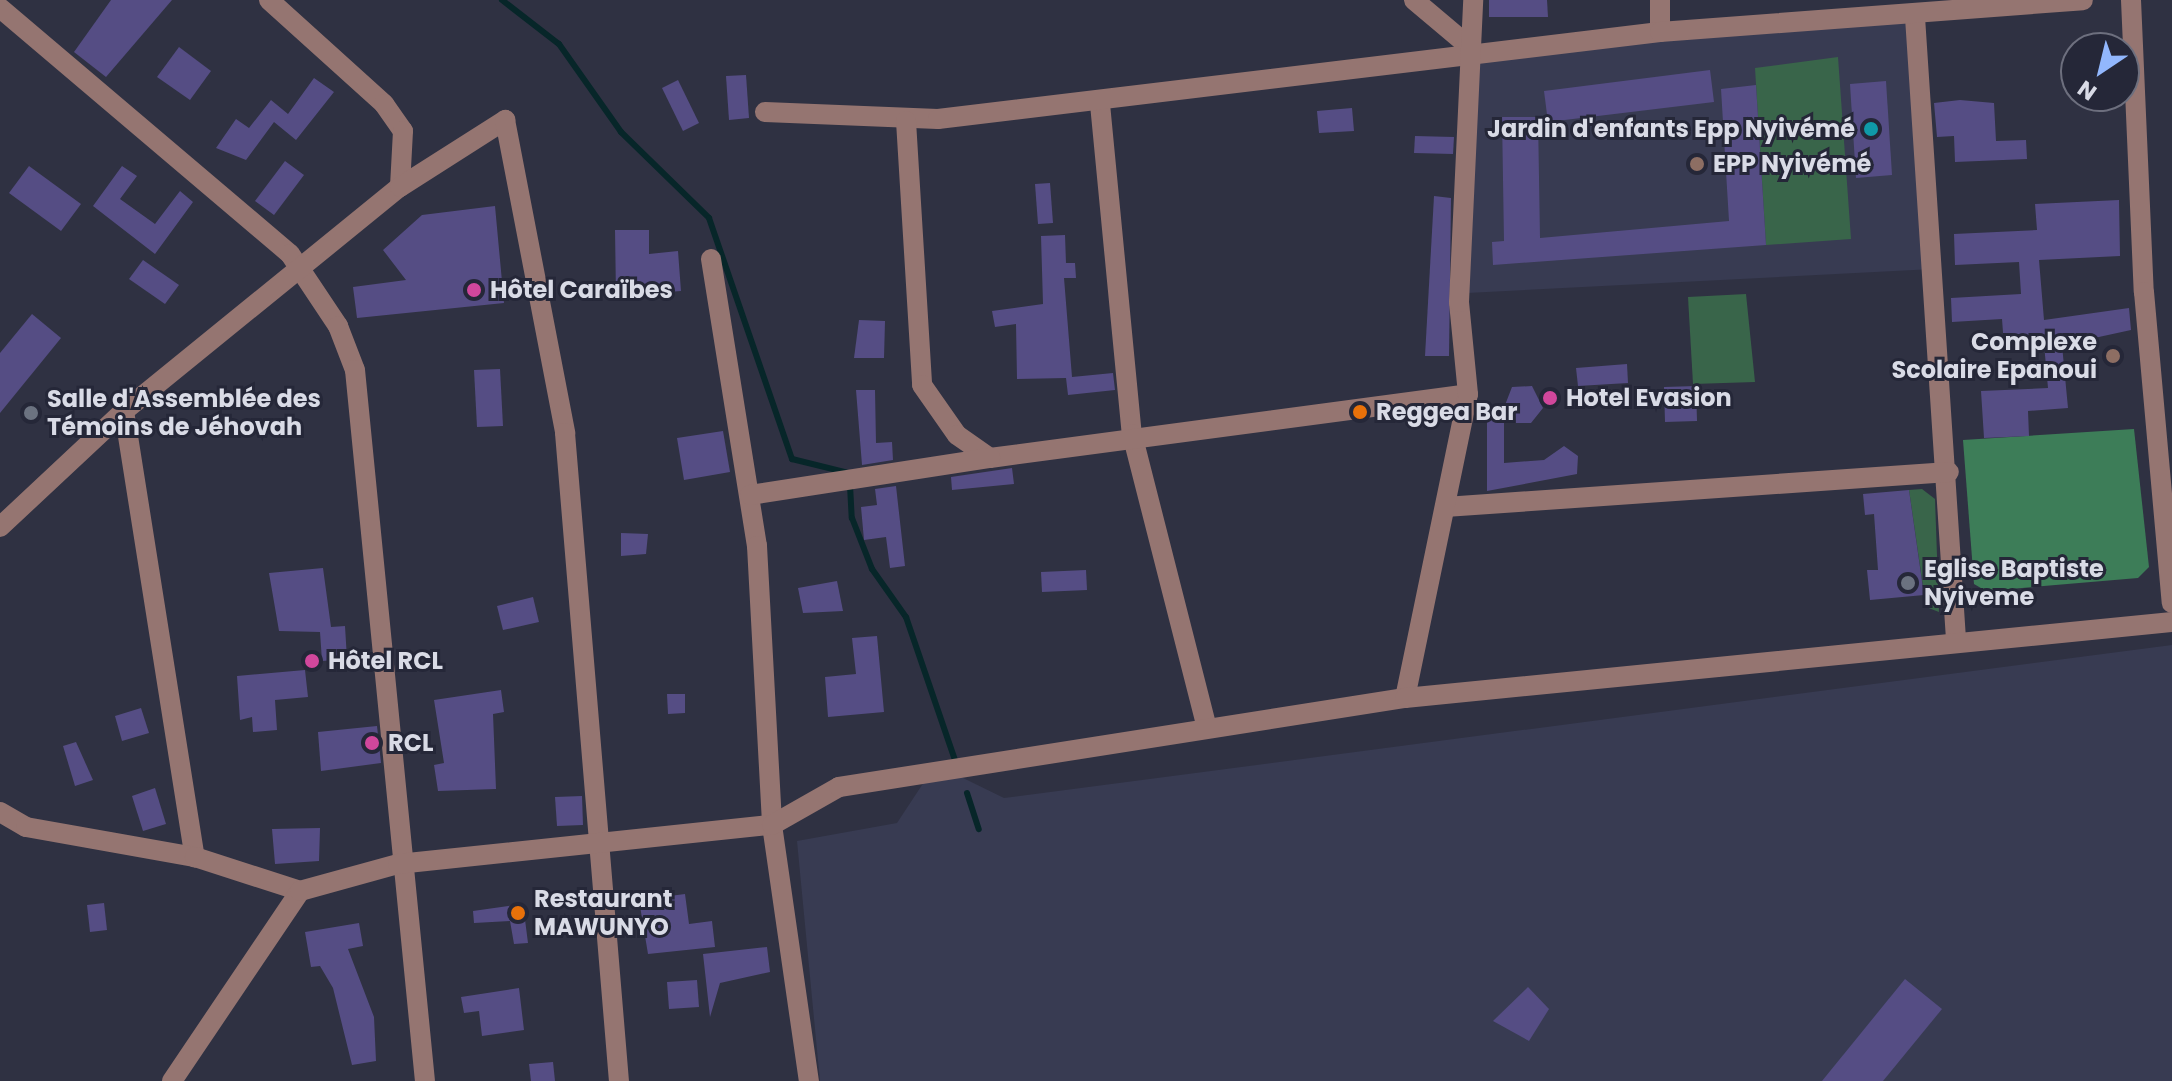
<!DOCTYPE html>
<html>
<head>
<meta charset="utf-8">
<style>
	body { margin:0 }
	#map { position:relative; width:2172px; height:1081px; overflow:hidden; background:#2f3142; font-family:Poppins,sans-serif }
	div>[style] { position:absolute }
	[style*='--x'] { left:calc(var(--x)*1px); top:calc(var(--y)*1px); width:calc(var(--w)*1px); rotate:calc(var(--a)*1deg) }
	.built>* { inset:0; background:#383b52 }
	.green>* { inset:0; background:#39654a }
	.forest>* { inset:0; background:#3d7d58 }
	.stream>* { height:6px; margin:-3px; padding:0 3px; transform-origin:3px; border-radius:3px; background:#072629 }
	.building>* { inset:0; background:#554d84 }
	.minor>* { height:20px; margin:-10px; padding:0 10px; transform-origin:10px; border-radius:10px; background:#957571 }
	.dots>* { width:22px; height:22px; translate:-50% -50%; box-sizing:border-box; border:4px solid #252738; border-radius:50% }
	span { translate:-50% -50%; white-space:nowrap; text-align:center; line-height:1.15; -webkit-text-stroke:6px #252738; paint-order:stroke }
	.poi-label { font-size:24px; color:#d9dbe6; font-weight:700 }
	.right { translate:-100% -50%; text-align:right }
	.left { translate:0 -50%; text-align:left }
	.north { position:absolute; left:2060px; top:32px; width:80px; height:80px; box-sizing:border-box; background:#252738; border:2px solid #6d6f7e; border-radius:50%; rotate:215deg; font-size:22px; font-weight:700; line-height:32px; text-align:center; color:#d9dbe6 }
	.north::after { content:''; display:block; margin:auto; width:28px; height:36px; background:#92b7fd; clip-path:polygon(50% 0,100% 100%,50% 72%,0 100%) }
</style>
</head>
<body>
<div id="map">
	<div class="built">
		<i style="clip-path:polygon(1913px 18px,1933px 269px,1467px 293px,1471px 59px)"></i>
		<i style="clip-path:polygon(2172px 645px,2172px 1081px,820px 1081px,797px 841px,897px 823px,924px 782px,959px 776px,1004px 798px)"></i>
	</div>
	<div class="green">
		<i style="clip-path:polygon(1838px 57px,1851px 239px,1766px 245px,1755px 68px)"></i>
		<i style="clip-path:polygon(1746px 294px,1755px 382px,1693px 384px,1688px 297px)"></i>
		<i style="clip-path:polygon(1922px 489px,1935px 499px,1939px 612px,1926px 607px,1909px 490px)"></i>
	</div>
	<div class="forest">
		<i style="clip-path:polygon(2134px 429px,2149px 567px,2138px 578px,1986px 591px,1974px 584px,1963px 440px)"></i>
	</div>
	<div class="stream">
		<i style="--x:502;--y:0;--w:72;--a:37.7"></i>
		<i style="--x:559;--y:44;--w:108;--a:54.8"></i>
		<i style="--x:621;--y:132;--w:123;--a:44.3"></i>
		<i style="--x:709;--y:218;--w:255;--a:71"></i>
		<i style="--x:792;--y:459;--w:59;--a:13.8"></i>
		<i style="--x:850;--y:485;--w:33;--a:87"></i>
		<i style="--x:852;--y:518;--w:55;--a:68.6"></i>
		<i style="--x:872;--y:569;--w:59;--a:54.7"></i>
		<i style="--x:906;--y:617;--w:157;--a:71.1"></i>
		<i style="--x:967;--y:793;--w:38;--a:72"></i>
	</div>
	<div class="building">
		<i style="clip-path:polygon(111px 0,172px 0,106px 77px,74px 52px)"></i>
		<i style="clip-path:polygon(1489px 0,1547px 0,1548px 17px,1489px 17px)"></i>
		<i style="clip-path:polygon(179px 47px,211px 71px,190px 100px,157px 77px)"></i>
		<i style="clip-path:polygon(1710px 70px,1714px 102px,1548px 122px,1544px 91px)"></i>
		<i style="clip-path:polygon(746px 75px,749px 118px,729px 120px,726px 76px)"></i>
		<i style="clip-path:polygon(314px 78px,334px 92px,296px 140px,274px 122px,246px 160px,216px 148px,236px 119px,249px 128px,271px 100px,288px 114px)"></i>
		<i style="clip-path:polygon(678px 80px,699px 123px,683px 131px,662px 88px)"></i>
		<i style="clip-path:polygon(1886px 81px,1892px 175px,1856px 178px,1850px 84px)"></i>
		<i style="clip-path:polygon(1756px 85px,1766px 245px,1493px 265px,1492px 242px,1504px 241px,1502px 117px,1538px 117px,1540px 238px,1729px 221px,1721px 89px)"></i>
		<i style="clip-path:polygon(1960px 100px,1994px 103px,1996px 141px,2026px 140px,2027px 159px,1955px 162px,1954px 136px,1937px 137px,1934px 103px)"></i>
		<i style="clip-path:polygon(1352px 108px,1354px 131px,1319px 133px,1317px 111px)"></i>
		<i style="clip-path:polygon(1415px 136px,1454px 137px,1453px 154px,1414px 153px)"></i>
		<i style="clip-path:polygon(285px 161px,304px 175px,274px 215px,255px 201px)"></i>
		<i style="clip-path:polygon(29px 166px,81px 204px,61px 231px,9px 193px)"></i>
		<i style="clip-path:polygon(122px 166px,137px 176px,120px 199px,155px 224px,180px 191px,193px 202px,155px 254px,93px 206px)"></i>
		<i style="clip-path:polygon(1050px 183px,1053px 223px,1038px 224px,1035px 184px)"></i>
		<i style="clip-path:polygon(1434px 196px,1451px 198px,1449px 356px,1425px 356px)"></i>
		<i style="clip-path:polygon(2119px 200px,2120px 256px,2039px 260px,2044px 320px,2129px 308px,2131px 330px,2062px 345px,2068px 408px,2028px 411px,2029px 436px,1984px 438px,1981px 391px,2048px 388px,2044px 344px,2004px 346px,2002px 319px,1952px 322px,1951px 298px,2021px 294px,2019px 262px,1955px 265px,1954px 234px,2037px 230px,2035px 204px)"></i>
		<i style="clip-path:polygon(495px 206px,504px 303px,357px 318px,353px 287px,406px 280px,383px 250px,422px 215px)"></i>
		<i style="clip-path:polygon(615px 230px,649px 230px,649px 254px,678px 251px,681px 291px,616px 296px)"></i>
		<i style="clip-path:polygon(1065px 235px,1066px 263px,1075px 263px,1076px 278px,1064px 278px,1072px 377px,1113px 373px,1115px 390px,1068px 395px,1066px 378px,1017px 379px,1016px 324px,995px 327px,992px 311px,1043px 304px,1041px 236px)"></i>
		<i style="clip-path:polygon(143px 260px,179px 285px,165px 304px,129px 279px)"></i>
		<i style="clip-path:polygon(32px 314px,61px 338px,0 413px,0 353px)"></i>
		<i style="clip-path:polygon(859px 320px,885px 321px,884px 358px,854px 358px)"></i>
		<i style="clip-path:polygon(1627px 364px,1628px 383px,1578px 386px,1576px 368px)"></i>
		<i style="clip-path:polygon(500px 369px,503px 426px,477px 427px,474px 370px)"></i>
		<i style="clip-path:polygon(1532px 386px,1543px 408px,1531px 423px,1504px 423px,1504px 463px,1544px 460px,1564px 446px,1578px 456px,1577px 474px,1487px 491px,1487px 417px,1500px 418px,1512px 387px)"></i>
		<i style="clip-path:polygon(1696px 386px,1697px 421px,1665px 422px,1664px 387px)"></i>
		<i style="clip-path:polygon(856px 390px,875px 390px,876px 443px,892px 442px,893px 460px,862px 465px)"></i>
		<i style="clip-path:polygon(723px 431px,730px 472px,684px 480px,677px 438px)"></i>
		<i style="clip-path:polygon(1012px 468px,1014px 484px,952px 490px,951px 477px)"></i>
		<i style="clip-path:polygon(896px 486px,905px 566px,890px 568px,886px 537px,864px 540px,861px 507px,877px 505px,875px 489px)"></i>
		<i style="clip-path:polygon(1909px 490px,1924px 595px,1870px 600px,1867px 570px,1878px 570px,1874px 514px,1865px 515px,1863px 494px)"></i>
		<i style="clip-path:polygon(621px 533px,648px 534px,646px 554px,621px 556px)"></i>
		<i style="clip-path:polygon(323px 568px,331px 627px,345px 626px,347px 659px,322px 661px,320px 632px,279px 631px,269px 573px)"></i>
		<i style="clip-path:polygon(1086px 570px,1087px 590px,1042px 592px,1041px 572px)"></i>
		<i style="clip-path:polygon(837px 581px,843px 611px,803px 613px,798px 588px)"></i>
		<i style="clip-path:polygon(533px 597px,539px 622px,503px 630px,497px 606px)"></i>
		<i style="clip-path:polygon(877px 636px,884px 712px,828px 717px,825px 677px,856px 674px,852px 638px)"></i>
		<i style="clip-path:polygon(305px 670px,308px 697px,275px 700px,277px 730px,253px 732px,252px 717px,240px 720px,237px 676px)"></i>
		<i style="clip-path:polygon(501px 690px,504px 712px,493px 714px,496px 789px,438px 791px,434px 765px,444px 763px,434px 700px)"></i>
		<i style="clip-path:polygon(667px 694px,685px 694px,685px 713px,668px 714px)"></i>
		<i style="clip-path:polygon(141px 708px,149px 733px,122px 741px,115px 716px)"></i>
		<i style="clip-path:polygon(377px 726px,381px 763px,321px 771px,318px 732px)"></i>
		<i style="clip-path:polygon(76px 742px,93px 780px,75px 786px,63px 746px)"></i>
		<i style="clip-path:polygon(155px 788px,166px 824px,143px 831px,132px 796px)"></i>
		<i style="clip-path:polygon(582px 796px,583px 825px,557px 826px,555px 797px)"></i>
		<i style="clip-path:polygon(320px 828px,319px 861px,275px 864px,272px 829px)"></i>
		<i style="clip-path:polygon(685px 894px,689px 924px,712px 921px,715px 947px,648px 954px,639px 900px)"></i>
		<i style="clip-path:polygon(104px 903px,107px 930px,90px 932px,87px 905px)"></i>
		<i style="clip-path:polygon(523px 904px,528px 943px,514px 944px,510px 921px,474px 923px,473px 911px)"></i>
		<i style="clip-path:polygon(359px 923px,363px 946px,348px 949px,374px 1017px,376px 1061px,352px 1065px,333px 988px,320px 966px,311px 967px,305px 932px)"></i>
		<i style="clip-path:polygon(767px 947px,770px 972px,720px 983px,710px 1017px,703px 954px)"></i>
		<i style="clip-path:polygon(1905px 979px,1942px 1009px,1883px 1081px,1822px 1081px)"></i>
		<i style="clip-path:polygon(697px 980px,699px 1007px,669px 1009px,667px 982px)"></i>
		<i style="clip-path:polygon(1528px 987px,1549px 1009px,1529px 1041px,1493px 1021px)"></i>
		<i style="clip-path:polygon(519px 988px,524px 1030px,482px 1036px,479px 1011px,464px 1013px,461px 997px)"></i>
		<i style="clip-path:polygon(553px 1062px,555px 1081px,531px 1081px,529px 1064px)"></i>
	</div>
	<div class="minor">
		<i style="--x:269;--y:0;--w:155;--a:42.1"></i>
		<i style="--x:384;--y:104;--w:33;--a:55"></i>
		<i style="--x:403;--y:131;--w:56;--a:93.1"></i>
		<i style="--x:1414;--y:0;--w:75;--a:40.1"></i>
		<i style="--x:2131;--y:0;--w:292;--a:87.5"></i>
		<i style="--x:2144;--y:292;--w:312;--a:84.9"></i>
		<i style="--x:0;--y:8;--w:380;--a:40.3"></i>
		<i style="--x:290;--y:254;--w:87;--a:56.3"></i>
		<i style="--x:338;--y:326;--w:47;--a:68.9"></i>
		<i style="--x:355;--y:370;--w:714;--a:84.38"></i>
		<i style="--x:1915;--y:17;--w:624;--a:86.23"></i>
		<i style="--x:1660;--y:32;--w:32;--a:-90"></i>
		<i style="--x:1100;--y:104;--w:332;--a:84.5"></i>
		<i style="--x:1132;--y:434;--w:303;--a:75.7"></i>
		<i style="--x:765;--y:112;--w:173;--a:2.3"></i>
		<i style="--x:938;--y:119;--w:727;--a:-6.87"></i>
		<i style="--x:1660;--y:32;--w:424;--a:-4.3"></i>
		<i style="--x:906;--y:121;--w:264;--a:86.5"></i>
		<i style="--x:922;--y:385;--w:61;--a:55"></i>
		<i style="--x:957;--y:435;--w:40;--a:34.9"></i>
		<i style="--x:990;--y:458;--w:482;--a:-7.6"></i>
		<i style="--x:711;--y:259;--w:291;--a:80.9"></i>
		<i style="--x:757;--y:546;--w:279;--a:86.9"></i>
		<i style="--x:772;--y:825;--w:259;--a:81.8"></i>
		<i style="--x:124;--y:411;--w:452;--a:81"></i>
		<i style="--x:750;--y:495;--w:243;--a:-8.8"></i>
		<i style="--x:1445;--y:507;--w:505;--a:-3.97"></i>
		<i style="--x:0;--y:527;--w:170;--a:-43.1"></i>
		<i style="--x:124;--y:411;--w:355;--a:-39.1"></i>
		<i style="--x:400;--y:187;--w:125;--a:-32.5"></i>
		<i style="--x:505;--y:120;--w:319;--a:79.1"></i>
		<i style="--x:565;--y:433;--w:650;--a:85.24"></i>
		<i style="--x:1405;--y:698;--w:310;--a:-78.3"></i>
		<i style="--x:1468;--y:394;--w:92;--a:-95.6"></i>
		<i style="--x:1459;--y:302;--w:302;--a:-87.3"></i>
		<i style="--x:0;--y:812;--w:30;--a:30"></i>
		<i style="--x:26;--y:827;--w:172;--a:10.1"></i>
		<i style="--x:195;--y:857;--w:110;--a:17.9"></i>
		<i style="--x:172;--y:1081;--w:229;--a:-56"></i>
		<i style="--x:300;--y:891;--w:102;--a:-15.4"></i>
		<i style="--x:398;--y:864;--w:376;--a:-6"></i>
		<i style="--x:772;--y:825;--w:77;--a:-29.6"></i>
		<i style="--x:839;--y:787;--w:573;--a:-8.94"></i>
		<i style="--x:1405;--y:698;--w:771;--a:-5.66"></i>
	</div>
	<div class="dots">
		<i style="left:1871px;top:129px;background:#0f9aa8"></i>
		<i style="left:1697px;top:164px;background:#8d6e63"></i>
		<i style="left:474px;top:290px;background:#d1479c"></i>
		<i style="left:2113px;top:356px;background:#8d6e63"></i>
		<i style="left:1550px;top:398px;background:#d1479c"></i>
		<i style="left:1360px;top:412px;background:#e8710a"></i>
		<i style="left:31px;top:413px;background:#6b7280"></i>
		<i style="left:1908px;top:583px;background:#6b7280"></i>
		<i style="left:312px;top:661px;background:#d1479c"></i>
		<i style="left:372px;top:743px;background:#d1479c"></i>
		<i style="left:518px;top:913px;background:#e8710a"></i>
	</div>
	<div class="poi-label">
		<span class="right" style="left:1855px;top:129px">Jardin d'enfants Epp Nyivémé</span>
		<span class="left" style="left:1713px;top:164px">EPP Nyivémé</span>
		<span class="left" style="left:490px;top:290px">Hôtel Caraïbes</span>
		<span class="right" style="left:2097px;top:356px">Complexe<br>Scolaire Epanoui</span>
		<span class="left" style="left:1566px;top:398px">Hotel Evasion</span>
		<span class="left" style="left:47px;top:413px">Salle d'Assemblée des<br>Témoins de Jéhovah</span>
		<span class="left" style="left:1376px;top:412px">Reggea Bar</span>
		<span class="left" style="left:1924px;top:583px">Eglise Baptiste<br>Nyiveme</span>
		<span class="left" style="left:328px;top:661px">Hôtel RCL</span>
		<span class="left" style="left:388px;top:743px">RCL</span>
		<span class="left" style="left:534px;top:913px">Restaurant<br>MAWUNYO</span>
	</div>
	<div class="north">N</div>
</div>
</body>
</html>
